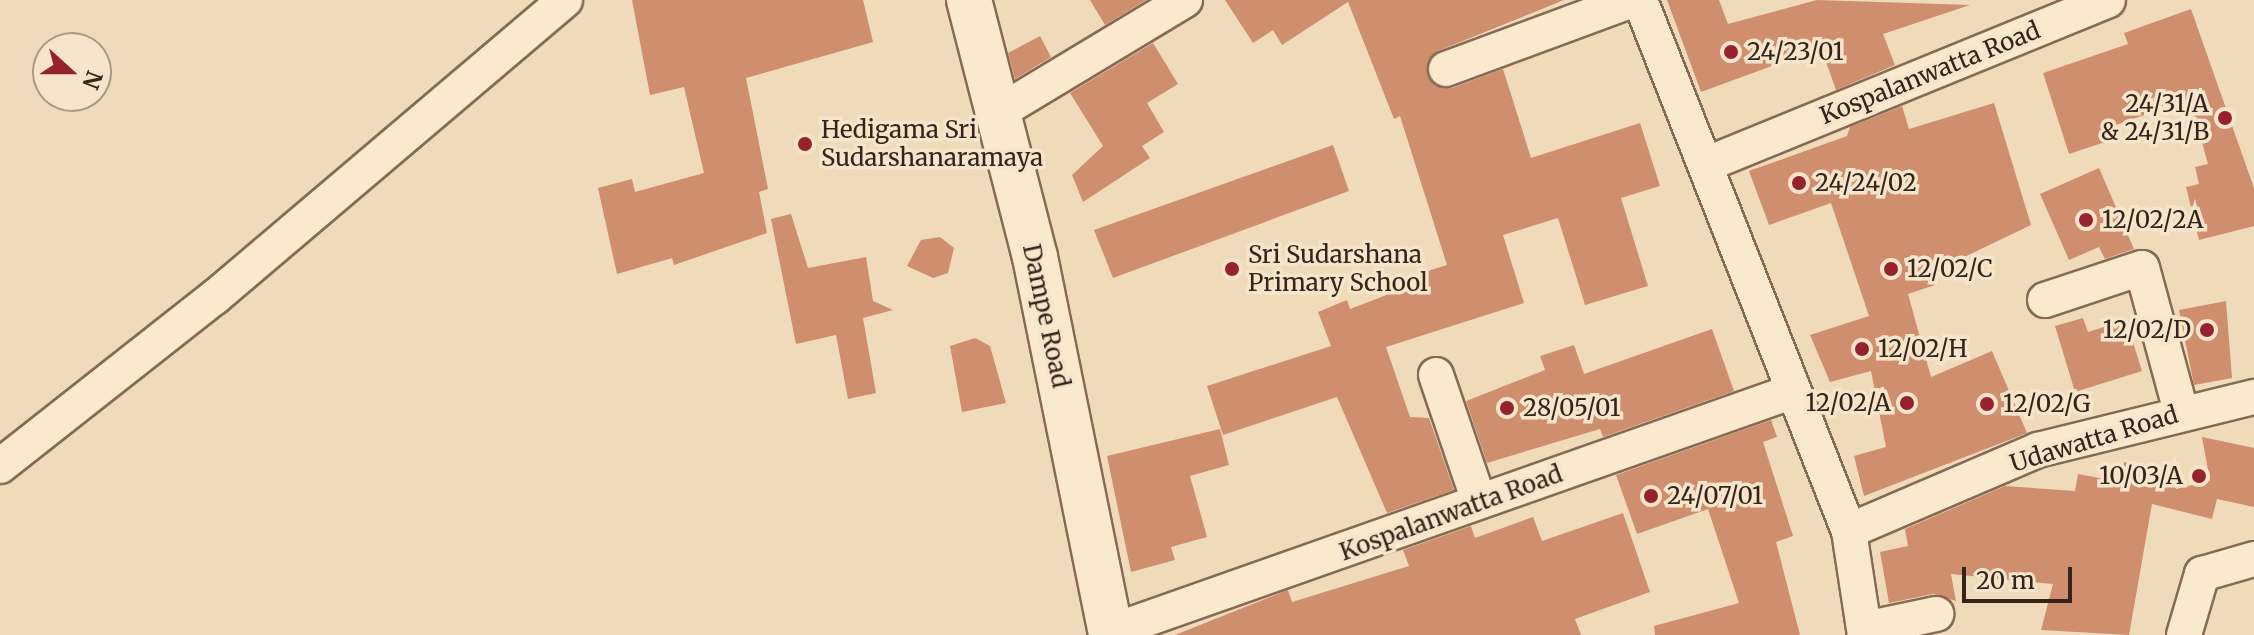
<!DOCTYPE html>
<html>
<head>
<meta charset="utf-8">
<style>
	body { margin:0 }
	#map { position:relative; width:2254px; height:635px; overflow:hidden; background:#efdbba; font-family:Merriweather,serif }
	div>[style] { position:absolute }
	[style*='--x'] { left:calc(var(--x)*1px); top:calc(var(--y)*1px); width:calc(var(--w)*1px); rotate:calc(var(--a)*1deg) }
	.building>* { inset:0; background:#cf8e6e }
	.roads { filter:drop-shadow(2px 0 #866a54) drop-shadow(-2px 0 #866a54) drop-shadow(0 2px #866a54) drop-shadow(0 -2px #866a54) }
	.minor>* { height:34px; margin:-17px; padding:0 17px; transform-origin:17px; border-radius:17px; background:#fae9cd }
	.tertiary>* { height:44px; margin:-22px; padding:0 22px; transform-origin:22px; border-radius:22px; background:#fae9cd }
	.dots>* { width:22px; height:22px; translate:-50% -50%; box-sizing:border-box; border:4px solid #f6e5ca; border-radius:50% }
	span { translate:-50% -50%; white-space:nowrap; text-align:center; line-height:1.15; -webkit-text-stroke:7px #f6e5ca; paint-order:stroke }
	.poi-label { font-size:24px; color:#34241a }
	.left { translate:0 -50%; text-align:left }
	.right { translate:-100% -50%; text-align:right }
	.street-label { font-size:24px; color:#34241a }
	.north { position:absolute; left:32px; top:32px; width:80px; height:80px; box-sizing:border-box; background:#f6e5ca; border:2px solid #a89884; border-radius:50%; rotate:111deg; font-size:22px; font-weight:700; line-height:32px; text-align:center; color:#34241a }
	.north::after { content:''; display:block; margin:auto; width:28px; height:36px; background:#96222d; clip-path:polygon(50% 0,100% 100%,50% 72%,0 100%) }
	.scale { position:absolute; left:1962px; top:567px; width:110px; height:36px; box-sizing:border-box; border:4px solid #34241a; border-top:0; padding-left:10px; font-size:24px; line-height:28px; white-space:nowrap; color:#34241a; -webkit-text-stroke:6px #f6e5ca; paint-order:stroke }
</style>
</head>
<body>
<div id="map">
	<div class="building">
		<i style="clip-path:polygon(632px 0,863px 0,873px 42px,746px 78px,768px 189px,759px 192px,767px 233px,674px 265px,672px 258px,617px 274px,598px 188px,632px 179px,635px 192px,704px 173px,684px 87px,650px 95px)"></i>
		<i style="clip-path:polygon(1090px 0,1146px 0,1105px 25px)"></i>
		<i style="clip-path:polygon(1225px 0,1564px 0,1438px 51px,1428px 77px,1452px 88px,1503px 69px,1531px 158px,1640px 123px,1660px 186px,1621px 198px,1648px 286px,1585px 305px,1558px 218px,1503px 235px,1524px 303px,1386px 347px,1410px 417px,1429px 418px,1454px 490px,1387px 513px,1337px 397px,1223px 435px,1207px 386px,1331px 346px,1318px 312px,1347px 300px,1350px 309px,1402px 289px,1399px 280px,1447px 265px,1400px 116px,1394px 119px,1348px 2px,1282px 45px,1273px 30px,1253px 43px)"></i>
		<i style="clip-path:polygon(1667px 0,1719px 0,1728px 24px,1817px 0,1970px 5px,1883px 34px,1895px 65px,1836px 90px,1821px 48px,1701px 92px)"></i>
		<i style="clip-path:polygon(2191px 9px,2254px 188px,2254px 226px,2199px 240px,2186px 187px,2199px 184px,2195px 167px,2208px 164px,2190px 99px,2113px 126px,2117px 138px,2069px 154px,2043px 73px,2128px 44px,2124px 33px)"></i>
		<i style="clip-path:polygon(1040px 36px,1051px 57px,1015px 79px,1008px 53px)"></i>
		<i style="clip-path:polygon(1153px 43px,1178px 84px,1147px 103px,1164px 132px,1142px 146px,1150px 158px,1083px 202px,1072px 175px,1103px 146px,1070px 93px)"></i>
		<i style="clip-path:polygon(1994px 103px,2031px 225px,1931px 273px,1935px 285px,1908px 294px,1931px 377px,1992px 351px,2027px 433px,1864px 496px,1854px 456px,1886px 447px,1871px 371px,1830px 382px,1810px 335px,1869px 316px,1831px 203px,1769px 225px,1749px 171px,1847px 136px,1850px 127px,1902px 106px,1909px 129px)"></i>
		<i style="clip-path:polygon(1333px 145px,1349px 191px,1113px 278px,1094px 230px)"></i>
		<i style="clip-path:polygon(2099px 168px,2134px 249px,2105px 259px,2099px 247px,2069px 260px,2040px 194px)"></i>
		<i style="clip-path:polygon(791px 214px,808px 268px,866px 257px,873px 301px,893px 310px,863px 318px,876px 393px,848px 399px,836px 335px,796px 344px,771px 219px)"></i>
		<i style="clip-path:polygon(940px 237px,954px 248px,948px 273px,933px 278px,907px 266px,921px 240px)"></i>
		<i style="clip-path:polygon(2226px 301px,2232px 378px,2194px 385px,2179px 310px)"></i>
		<i style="clip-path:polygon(2083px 318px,2088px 332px,2126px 320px,2142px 371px,2075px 392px,2055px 326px)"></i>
		<i style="clip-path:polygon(1712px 329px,1734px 391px,1603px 437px,1600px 429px,1487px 463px,1466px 401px,1545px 370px,1540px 356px,1574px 345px,1584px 374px)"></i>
		<i style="clip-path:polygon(975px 338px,990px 346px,1006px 403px,962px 412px,950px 346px)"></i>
		<i style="clip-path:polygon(1771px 420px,1777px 437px,1763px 442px,1793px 536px,1776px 542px,1800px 635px,1655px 635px,1654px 626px,1739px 603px,1708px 509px,1637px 534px,1616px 475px)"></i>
		<i style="clip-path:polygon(1220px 429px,1229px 465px,1190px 476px,1207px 537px,1171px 547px,1175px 560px,1131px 572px,1107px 456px)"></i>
		<i style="clip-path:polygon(2202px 437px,2254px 448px,2254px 507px,2217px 499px,2212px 519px,2152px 504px,2129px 635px,2041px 630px,2053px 584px,1951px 574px,1956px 601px,1933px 594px,1889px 603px,1880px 552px,1908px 546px,1905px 529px,2005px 486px,2075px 491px,2078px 474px,2121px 482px,2124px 462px,2170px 470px,2176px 489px,2210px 481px)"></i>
		<i style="clip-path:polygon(1623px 513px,1650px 592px,1575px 619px,1581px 635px,1175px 635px,1288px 590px,1292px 602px,1409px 566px,1403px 550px,1471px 526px,1475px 538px,1533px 517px,1542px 541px)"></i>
	</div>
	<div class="roads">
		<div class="minor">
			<i style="--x:1640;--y:0;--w:571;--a:68.52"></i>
			<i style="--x:1849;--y:531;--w:105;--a:81.3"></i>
			<i style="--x:1446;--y:69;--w:199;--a:-20.3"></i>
			<i style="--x:1001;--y:111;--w:215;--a:-31.1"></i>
			<i style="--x:1707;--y:164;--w:433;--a:-22.2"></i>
			<i style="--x:2045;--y:300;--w:102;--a:-18.3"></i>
			<i style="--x:2142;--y:268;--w:149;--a:74.8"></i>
			<i style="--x:1436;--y:375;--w:133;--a:71.2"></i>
			<i style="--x:0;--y:466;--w:273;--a:-38.2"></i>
			<i style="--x:215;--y:297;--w:459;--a:-40.3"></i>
			<i style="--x:1849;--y:531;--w:206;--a:-23.2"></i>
			<i style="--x:2038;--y:450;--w:222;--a:-13.8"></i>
			<i style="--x:1865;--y:629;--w:73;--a:-11.9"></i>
			<i style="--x:1110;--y:632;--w:722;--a:-19.41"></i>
			<i style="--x:2184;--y:635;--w:64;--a:-73.6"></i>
			<i style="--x:2202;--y:574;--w:54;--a:-16.1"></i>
		</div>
		<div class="tertiary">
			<i style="--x:969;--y:0;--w:265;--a:75.6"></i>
			<i style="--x:1035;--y:257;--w:386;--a:78.6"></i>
		</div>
	</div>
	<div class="dots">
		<i style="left:1731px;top:52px;background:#96222d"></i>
		<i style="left:2225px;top:118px;background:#96222d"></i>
		<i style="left:805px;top:144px;background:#96222d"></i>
		<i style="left:1799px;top:183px;background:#96222d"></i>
		<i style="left:2086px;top:220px;background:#96222d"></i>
		<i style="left:1232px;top:269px;background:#96222d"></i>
		<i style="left:1891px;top:269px;background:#96222d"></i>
		<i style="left:2207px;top:330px;background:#96222d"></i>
		<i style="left:1862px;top:349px;background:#96222d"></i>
		<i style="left:1907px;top:403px;background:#96222d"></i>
		<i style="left:1987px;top:404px;background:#96222d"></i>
		<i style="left:1507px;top:408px;background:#96222d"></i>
		<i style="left:2199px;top:476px;background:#96222d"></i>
		<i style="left:1651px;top:496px;background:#96222d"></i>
	</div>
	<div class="poi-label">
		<span class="left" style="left:1747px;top:52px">24/23/01</span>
		<span class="right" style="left:2209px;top:118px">24/31/A<br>&amp; 24/31/B</span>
		<span class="left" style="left:821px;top:144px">Hedigama Sri<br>Sudarshanaramaya</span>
		<span class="left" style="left:1815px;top:183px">24/24/02</span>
		<span class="left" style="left:2102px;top:220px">12/02/2A</span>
		<span class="left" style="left:1248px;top:269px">Sri Sudarshana<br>Primary School</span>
		<span class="left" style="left:1907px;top:269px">12/02/C</span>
		<span class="right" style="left:2191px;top:330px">12/02/D</span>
		<span class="left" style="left:1878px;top:349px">12/02/H</span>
		<span class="right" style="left:1891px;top:403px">12/02/A</span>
		<span class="left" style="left:2003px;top:404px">12/02/G</span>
		<span class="left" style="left:1523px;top:408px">28/05/01</span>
		<span class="right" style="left:2183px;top:476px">10/03/A</span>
		<span class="left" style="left:1667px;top:496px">24/07/01</span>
	</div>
	<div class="street-label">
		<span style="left:1930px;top:73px;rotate:-22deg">Kospalanwatta Road</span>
		<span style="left:1046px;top:316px;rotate:78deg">Dampe Road</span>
		<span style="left:2094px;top:439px;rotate:-17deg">Udawatta Road</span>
		<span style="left:1451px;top:513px;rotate:-20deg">Kospalanwatta Road</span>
	</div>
	<div class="north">N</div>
	<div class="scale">20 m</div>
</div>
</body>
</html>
